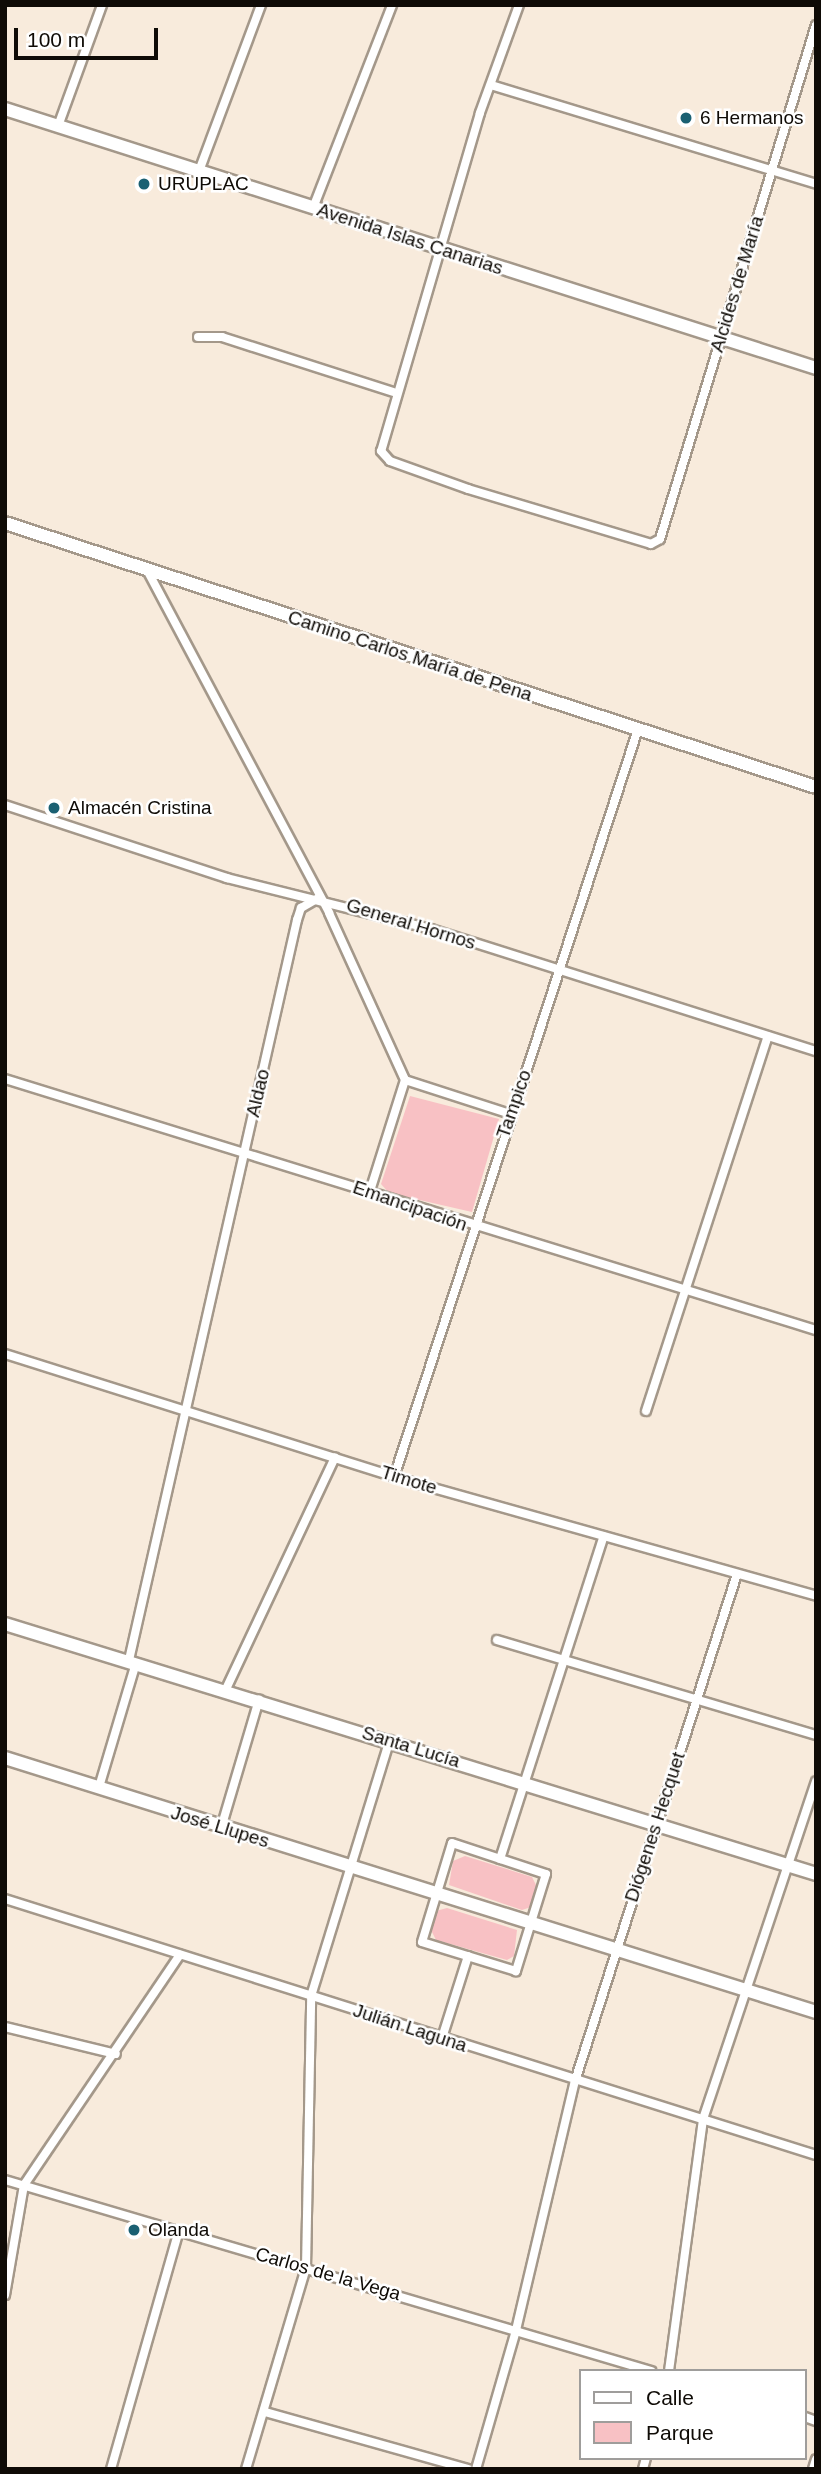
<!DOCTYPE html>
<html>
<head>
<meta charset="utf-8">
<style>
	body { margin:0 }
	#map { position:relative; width:821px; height:2474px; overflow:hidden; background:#f8ebdc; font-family:Arial,sans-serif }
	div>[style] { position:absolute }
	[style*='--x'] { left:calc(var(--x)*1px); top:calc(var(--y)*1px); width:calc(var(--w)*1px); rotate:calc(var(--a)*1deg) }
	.green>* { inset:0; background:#f8c1c4 }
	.roads { filter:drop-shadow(2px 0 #a4988a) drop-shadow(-2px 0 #a4988a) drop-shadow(0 2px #a4988a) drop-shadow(0 -2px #a4988a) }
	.street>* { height:8px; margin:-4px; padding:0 4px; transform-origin:4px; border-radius:4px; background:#fff }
	.secondary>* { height:12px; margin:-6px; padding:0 6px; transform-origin:6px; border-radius:6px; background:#fff }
	.dots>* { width:19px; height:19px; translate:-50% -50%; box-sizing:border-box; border:4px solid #fff; border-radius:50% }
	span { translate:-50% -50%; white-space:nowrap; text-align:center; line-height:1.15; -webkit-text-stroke:5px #fff; paint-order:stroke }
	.poi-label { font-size:19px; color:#0f0b06 }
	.left { translate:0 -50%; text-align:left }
	.street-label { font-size:19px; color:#0f0b06 }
	.frame { position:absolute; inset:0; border:7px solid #0f0b06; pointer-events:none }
	.legend { position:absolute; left:579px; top:2369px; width:228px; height:91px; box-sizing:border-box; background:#fff; border:2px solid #9f9d9b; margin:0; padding:9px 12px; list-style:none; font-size:21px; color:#0f0b06 }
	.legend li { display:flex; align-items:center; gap:14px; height:35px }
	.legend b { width:35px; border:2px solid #9f9d9b }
	.scale { position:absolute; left:14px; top:28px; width:144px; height:32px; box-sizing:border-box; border:4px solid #0f0b06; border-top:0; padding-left:9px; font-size:21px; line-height:24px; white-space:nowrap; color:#0f0b06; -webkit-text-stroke:5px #fff; paint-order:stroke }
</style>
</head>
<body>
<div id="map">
	<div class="green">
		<i style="clip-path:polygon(410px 1096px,499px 1119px,472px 1212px,389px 1193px,381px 1184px)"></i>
		<i style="clip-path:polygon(465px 1856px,532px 1877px,537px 1887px,531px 1907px,522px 1910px,449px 1885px,453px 1861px)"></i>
		<i style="clip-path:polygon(447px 1908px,517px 1930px,514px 1956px,507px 1960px,436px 1940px,430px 1928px,436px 1911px)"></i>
	</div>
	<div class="roads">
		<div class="street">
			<i style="--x:519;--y:5;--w:115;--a:109.9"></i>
			<i style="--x:480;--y:113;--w:352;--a:106.3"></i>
			<i style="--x:381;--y:451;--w:13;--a:48"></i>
			<i style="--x:390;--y:461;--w:83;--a:19.7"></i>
			<i style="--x:468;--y:489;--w:191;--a:16.7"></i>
			<i style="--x:651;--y:544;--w:10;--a:-29"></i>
			<i style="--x:660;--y:539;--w:537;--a:-73.12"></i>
			<i style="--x:491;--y:85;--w:340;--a:16.9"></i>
			<i style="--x:58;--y:126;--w:129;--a:-70"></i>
			<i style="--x:199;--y:171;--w:177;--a:-69.5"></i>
			<i style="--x:313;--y:208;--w:218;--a:-68.7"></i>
			<i style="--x:198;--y:337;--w:24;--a:0"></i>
			<i style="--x:222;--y:337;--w:180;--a:17.8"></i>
			<i style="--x:147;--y:570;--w:388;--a:62"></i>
			<i style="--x:329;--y:913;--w:183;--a:65.5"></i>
			<i style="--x:405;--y:1080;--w:116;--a:107.5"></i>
			<i style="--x:5;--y:805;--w:234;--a:18.2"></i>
			<i style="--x:227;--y:878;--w:210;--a:14"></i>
			<i style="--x:431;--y:929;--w:404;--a:17.6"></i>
			<i style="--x:5;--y:1079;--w:849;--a:17.2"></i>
			<i style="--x:405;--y:1080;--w:110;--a:17.9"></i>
			<i style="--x:5;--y:1354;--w:408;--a:17.5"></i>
			<i style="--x:394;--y:1477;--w:438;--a:15.7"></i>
			<i style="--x:646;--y:1411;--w:394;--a:-72"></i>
			<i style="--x:394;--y:1477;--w:784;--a:-71.93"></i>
			<i style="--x:497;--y:1640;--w:333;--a:16.6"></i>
			<i style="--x:129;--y:1660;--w:759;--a:-77.21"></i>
			<i style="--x:297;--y:920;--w:13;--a:-72"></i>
			<i style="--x:301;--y:908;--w:22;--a:-30"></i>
			<i style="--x:226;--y:1689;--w:256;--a:-64.8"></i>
			<i style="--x:99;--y:1787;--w:129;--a:-73.4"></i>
			<i style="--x:221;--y:1828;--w:134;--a:-73.5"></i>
			<i style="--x:452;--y:1843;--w:99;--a:18.3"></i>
			<i style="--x:546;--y:1874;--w:102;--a:107.2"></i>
			<i style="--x:516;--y:1971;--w:98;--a:-162.9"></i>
			<i style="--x:422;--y:1942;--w:103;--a:-73.1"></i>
			<i style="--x:500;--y:1859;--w:339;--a:-72.2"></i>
			<i style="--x:5;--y:1899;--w:850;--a:17.52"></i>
			<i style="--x:5;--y:2027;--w:114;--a:13.7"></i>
			<i style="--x:442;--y:2038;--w:86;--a:-72.4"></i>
			<i style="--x:5;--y:2180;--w:674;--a:16.47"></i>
			<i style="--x:5;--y:2295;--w:112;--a:-80.2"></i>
			<i style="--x:24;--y:2185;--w:278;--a:-55.9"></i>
			<i style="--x:669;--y:2371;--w:254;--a:-82.3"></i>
			<i style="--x:703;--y:2119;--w:356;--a:-71.5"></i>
			<i style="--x:265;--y:2412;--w:211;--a:15.7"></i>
			<i style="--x:805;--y:2417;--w:12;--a:20"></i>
			<i style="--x:111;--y:2469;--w:248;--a:-74.1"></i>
			<i style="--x:246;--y:2469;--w:210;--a:-73.4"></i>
			<i style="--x:306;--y:2268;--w:272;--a:-88.9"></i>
			<i style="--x:311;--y:1996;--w:268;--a:-72.9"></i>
			<i style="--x:476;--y:2469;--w:145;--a:-73.9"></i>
			<i style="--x:516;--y:2330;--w:256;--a:-76.7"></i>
			<i style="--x:575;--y:2081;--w:532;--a:-72.28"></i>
			<i style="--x:643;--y:2469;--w:11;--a:-75"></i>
			<i style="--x:813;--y:2469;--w:10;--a:-73"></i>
		</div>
		<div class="secondary">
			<i style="--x:5;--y:109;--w:851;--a:17.71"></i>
			<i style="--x:5;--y:523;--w:853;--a:18.03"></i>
			<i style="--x:5;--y:1624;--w:849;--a:17.13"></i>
			<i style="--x:5;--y:1758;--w:850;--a:17.39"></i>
		</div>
	</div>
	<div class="dots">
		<i style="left:686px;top:118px;background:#1a6072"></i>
		<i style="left:144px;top:184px;background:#1a6072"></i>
		<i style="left:54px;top:808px;background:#1a6072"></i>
		<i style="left:134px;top:2230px;background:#1a6072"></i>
	</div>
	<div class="poi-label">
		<span class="left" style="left:700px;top:118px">6 Hermanos</span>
		<span class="left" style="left:158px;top:184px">URUPLAC</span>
		<span class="left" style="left:68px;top:808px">Almacén Cristina</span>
		<span class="left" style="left:148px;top:2230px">Olanda</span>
	</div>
	<div class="street-label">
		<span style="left:410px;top:239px;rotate:18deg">Avenida Islas Canarias</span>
		<span style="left:737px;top:284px;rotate:-73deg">Alcides de María</span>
		<span style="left:410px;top:656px;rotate:18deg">Camino Carlos María de Pena</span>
		<span style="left:411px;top:924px;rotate:17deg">General Hornos</span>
		<span style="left:258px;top:1093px;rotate:-77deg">Aldao</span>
		<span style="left:514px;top:1104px;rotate:-71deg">Tampico</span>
		<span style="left:410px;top:1206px;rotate:19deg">Emancipación</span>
		<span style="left:409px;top:1480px;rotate:17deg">Timote</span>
		<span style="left:411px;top:1747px;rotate:17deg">Santa Lucía</span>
		<span style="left:220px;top:1827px;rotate:17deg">José Llupes</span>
		<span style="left:655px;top:1827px;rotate:-72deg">Diógenes Hecquet</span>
		<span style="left:410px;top:2028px;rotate:18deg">Julián Laguna</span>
		<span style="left:328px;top:2274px;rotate:16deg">Carlos de la Vega</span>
	</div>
	<div class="frame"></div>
	<ul class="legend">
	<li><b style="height:9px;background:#fff"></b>Calle</li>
	<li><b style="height:19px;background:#f8c1c4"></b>Parque</li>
	</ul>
	<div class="scale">100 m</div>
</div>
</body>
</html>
